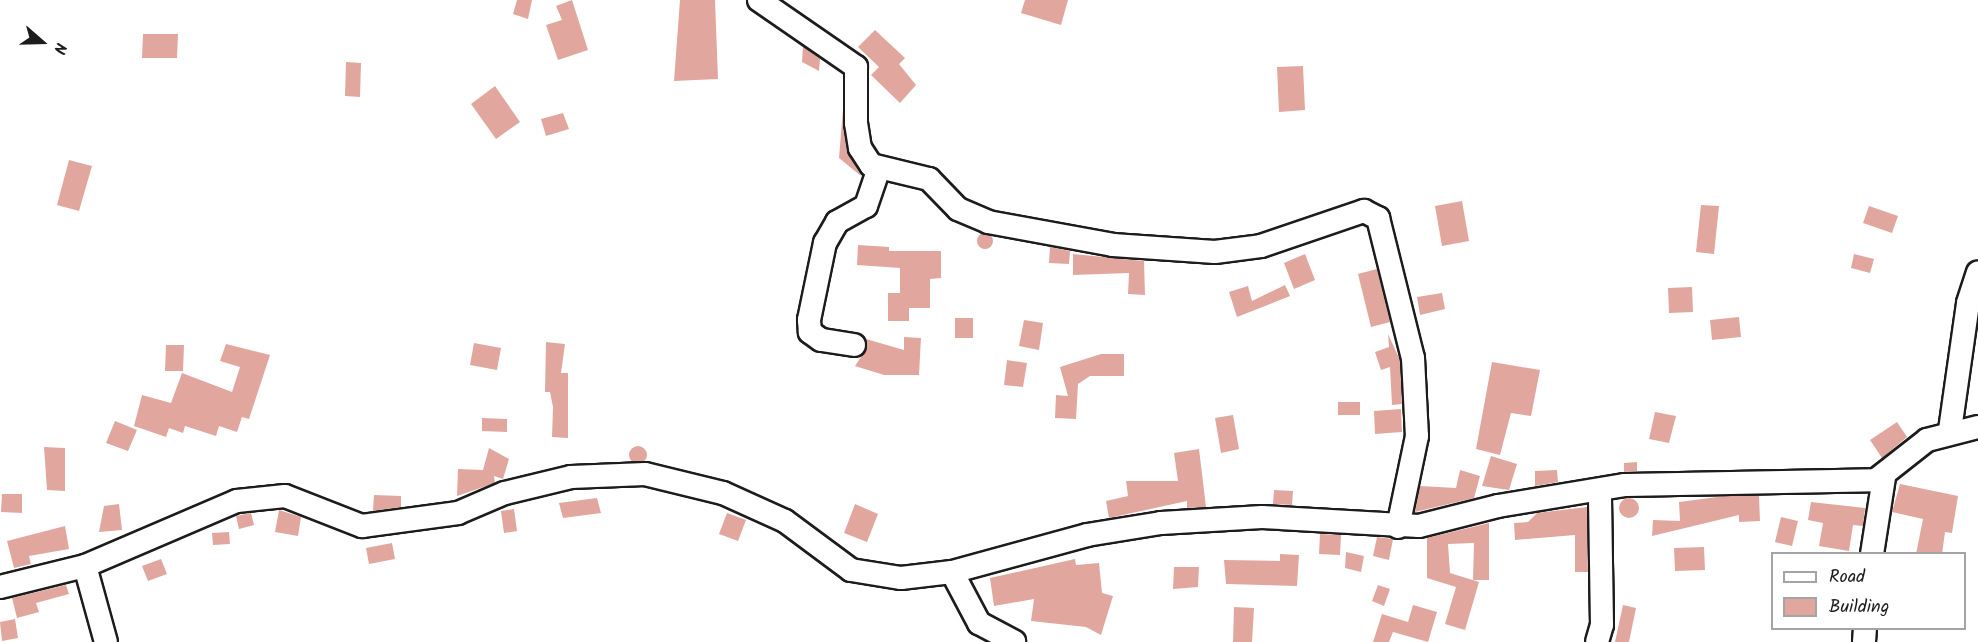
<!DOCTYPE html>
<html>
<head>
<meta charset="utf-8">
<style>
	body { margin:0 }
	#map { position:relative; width:1978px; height:642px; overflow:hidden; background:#fff; font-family:Kalam,sans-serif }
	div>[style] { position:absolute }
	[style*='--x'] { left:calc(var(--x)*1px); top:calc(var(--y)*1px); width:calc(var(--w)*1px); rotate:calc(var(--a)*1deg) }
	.building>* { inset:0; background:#e1a79e }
	.round { border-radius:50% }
	.roads { filter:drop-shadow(2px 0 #1c1c1c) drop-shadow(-2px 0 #1c1c1c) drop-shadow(0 2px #1c1c1c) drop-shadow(0 -2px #1c1c1c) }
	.minor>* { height:22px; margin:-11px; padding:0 11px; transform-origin:11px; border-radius:11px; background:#fff }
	span { translate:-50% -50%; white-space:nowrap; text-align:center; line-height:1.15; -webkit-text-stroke:4.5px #fff; paint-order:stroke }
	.legend { position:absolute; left:1771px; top:552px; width:195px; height:78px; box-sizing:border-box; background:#fff; border:2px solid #a4a4a4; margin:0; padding:8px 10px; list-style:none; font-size:18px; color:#1c1c1c }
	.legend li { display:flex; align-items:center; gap:12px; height:30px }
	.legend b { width:30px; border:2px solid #a4a4a4 }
	.north { position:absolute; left:12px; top:12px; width:60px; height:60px; -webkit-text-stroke:4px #fff; paint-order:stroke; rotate:110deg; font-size:16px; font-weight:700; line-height:24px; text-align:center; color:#1c1c1c }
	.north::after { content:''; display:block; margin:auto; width:21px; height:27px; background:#1c1c1c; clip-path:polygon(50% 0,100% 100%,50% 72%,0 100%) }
</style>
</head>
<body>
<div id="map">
	<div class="building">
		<i style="clip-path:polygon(517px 0,532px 0,528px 19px,513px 14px)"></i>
		<i style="clip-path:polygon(572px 0,588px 50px,558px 60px,546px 25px,562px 20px,556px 6px)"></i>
		<i style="clip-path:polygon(680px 0,715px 0,718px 79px,674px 81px)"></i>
		<i style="clip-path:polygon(1025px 0,1068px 0,1061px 25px,1021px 13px)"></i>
		<i style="clip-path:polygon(875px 30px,905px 58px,899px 64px,916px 85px,900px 103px,871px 75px,879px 67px,858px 47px)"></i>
		<i style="clip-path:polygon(143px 34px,178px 34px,177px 58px,142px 58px)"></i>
		<i style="clip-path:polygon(803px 46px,820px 59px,819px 71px,802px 62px)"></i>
		<i style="clip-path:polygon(346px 62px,361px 63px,360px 97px,345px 96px)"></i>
		<i style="clip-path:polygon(1303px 66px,1305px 110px,1279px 112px,1277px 67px)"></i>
		<i style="clip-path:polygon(495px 86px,520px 122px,496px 139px,471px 104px)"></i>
		<i style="clip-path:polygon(843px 109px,847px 151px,861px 176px,839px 158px)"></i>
		<i style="clip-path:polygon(563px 113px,569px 129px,546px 136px,541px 119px)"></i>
		<i style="clip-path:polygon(69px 160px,92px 166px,79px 211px,57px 205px)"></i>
		<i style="clip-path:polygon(1462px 201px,1469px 241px,1442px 246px,1435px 206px)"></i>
		<i style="clip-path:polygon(1701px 205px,1719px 206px,1714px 254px,1696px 252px)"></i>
		<i style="clip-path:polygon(1869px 206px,1898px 216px,1892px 233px,1863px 223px)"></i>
		<i class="round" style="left:977px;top:233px;width:16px;height:16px"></i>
		<i style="clip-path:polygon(858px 245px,889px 247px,889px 251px,941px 251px,941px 278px,930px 279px,930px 308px,909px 308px,909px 321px,888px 321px,888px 293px,900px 293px,900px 268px,857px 265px)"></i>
		<i style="clip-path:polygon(1050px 247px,1070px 251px,1069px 264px,1049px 263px)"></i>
		<i style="clip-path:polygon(1073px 254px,1144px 261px,1145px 295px,1128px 294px,1129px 273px,1073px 275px)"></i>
		<i style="clip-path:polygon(1305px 254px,1315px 280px,1294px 289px,1284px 263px)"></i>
		<i style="clip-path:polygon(1854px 254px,1874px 259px,1870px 273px,1851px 268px)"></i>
		<i style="clip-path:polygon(1377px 269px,1390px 322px,1371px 327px,1358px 274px)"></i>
		<i style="clip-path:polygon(1285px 285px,1290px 296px,1237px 317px,1229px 292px,1248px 286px,1252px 301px)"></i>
		<i style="clip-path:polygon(1692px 287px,1693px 312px,1669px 313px,1668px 288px)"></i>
		<i style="clip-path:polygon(1442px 293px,1445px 309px,1420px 315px,1417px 297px)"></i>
		<i style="clip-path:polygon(1739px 317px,1741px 337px,1712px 340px,1710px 320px)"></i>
		<i style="clip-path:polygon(955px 318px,973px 318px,973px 338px,955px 338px)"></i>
		<i style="clip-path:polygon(1024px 320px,1043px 323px,1039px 350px,1019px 346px)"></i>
		<i style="clip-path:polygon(1388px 334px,1400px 360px,1402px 404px,1392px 405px,1390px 367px,1381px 370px,1375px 352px,1389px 347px)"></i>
		<i style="clip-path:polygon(904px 337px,921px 338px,919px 375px,884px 375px,855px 366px,867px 348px,866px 339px,904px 350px)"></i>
		<i style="clip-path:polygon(546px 342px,565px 344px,561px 373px,568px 373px,568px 438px,552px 437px,553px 407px,550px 392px,545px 392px)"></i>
		<i style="clip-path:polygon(474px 343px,501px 348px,497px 370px,470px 365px)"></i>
		<i style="clip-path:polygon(226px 344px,270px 355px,249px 419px,242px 417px,237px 432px,219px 426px,216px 436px,185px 426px,183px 433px,169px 428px,166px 437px,134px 426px,142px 395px,171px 403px,182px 373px,232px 392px,240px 367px,220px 361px)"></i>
		<i style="clip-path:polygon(166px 345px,184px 345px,183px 371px,165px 371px)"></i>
		<i style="clip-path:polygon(1101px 354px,1124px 354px,1124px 376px,1090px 376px,1078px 384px,1076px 419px,1055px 418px,1056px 395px,1068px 396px,1060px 367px)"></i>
		<i style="clip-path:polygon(1007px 360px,1027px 363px,1023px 387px,1004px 385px)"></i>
		<i style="clip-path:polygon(1492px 362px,1540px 370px,1531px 416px,1511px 413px,1500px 455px,1476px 449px)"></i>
		<i style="clip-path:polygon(1338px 402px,1360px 402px,1360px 415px,1338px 415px)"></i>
		<i style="clip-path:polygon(1401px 409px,1402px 432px,1375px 434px,1374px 411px)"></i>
		<i style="clip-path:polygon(1655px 412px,1676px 416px,1669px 443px,1649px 439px)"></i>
		<i style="clip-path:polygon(1233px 415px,1239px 449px,1221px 453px,1215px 418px)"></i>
		<i style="clip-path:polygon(482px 418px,507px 419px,507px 432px,482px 431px)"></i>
		<i style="clip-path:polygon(115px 421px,137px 430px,128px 451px,106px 443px)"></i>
		<i style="clip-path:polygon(1897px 422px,1907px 437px,1882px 458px,1870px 440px)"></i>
		<i class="round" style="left:629px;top:446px;width:18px;height:18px"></i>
		<i style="clip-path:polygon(44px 447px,65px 448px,65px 491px,47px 490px)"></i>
		<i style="clip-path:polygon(489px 448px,509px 459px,503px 479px,494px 476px,495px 483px,457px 496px,458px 469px,483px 470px)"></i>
		<i style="clip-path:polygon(1199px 449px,1206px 507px,1187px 508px,1187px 501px,1109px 518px,1106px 501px,1128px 496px,1126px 481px,1178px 481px,1174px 453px)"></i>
		<i style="clip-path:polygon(1491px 456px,1517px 464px,1509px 490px,1482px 486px)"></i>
		<i style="clip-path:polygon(1637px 462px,1637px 471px,1624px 472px,1624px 463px)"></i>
		<i style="clip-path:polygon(1460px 470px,1480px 476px,1474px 498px,1415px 512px,1420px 486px,1456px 488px)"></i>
		<i style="clip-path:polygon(1557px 470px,1558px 482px,1535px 486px,1535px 471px)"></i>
		<i style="clip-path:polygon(1900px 484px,1958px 496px,1952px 533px,1945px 532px,1942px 554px,1916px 554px,1923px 519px,1892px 512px)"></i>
		<i style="clip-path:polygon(1274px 490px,1293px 491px,1292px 505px,1273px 504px)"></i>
		<i style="clip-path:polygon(2px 494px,22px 494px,22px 513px,1px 512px)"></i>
		<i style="clip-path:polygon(374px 495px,401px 496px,401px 507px,373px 511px)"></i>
		<i style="clip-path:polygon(1725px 496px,1759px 496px,1760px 521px,1739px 522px,1739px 515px,1652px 536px,1653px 520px,1680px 521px,1679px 502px)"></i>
		<i style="clip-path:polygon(597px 498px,601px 513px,563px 518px,559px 503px)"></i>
		<i class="round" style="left:1619px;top:498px;width:20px;height:20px"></i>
		<i style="clip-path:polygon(1811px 502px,1865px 508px,1863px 526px,1853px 525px,1849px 551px,1819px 546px,1823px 523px,1808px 520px)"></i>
		<i style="clip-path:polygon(119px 504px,122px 530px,99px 532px,104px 506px)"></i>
		<i style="clip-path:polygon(855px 504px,878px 514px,867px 542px,844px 533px)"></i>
		<i style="clip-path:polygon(1587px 507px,1588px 572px,1575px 572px,1575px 535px,1515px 540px,1514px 523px,1528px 522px,1537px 513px)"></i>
		<i style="clip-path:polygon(514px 509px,517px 531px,504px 533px,501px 511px)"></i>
		<i style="clip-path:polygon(279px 510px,301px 517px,298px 536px,275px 532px)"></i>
		<i style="clip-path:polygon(251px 513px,254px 525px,239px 529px,236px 516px)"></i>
		<i style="clip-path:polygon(727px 513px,746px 520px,738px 541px,719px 534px)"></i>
		<i style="clip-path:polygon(1781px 517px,1798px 521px,1792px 546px,1775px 542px)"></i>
		<i style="clip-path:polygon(1489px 523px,1489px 580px,1473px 580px,1474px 543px,1448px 544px,1450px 573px,1479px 582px,1465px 630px,1445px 624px,1456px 587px,1427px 578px,1427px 538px)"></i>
		<i style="clip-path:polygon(65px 526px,69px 549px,29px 556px,31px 564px,14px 568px,7px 541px)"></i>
		<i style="clip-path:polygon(229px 532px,230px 544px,213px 545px,212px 533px)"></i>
		<i style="clip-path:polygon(1320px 534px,1341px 535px,1340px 555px,1319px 554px)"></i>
		<i style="clip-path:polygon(1377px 537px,1393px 539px,1389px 560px,1373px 556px)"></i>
		<i style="clip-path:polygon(392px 543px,395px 559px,369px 564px,366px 548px)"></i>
		<i style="clip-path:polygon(1704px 547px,1705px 570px,1675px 571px,1674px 548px)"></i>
		<i style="clip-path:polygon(1346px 552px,1364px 556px,1361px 572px,1345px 568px)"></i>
		<i style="clip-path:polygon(1280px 554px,1299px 555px,1297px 586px,1226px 584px,1224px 560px,1280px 561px)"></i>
		<i style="clip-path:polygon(161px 559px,167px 574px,148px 581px,142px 566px)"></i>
		<i style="clip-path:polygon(1075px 559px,1076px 565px,1099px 563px,1102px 593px,1113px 596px,1101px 635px,1086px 627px,1031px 621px,1034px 599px,994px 606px,990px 578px)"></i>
		<i style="clip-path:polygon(1174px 567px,1199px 567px,1198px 587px,1173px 589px)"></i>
		<i style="clip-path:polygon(66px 585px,69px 594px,36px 603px,39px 612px,17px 618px,12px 598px)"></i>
		<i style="clip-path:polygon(1378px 585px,1390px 589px,1384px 606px,1372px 601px)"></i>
		<i style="clip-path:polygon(1413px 605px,1437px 612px,1428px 642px,1393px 632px,1389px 642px,1373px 642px,1382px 614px,1408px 622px)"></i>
		<i style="clip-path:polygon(1623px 605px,1636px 608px,1629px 642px,1615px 642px)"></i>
		<i style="clip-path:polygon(1234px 607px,1254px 608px,1252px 642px,1233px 642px)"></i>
		<i style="clip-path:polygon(15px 619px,18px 638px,2px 641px,0 622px)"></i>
	</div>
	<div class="roads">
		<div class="minor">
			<i style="--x:759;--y:0;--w:118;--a:34.6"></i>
			<i style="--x:856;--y:67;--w:56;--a:90"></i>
			<i style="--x:856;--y:123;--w:25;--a:81"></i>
			<i style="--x:860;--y:148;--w:20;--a:57"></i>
			<i style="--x:871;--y:165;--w:60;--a:13.6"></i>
			<i style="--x:929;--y:179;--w:42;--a:46"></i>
			<i style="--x:958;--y:209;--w:33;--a:23"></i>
			<i style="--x:988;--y:222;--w:127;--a:10.4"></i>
			<i style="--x:1113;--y:245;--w:102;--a:3.9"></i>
			<i style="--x:1215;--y:252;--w:46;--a:-7.4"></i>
			<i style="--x:1261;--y:246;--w:109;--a:-18.8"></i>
			<i style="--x:1364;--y:211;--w:16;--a:27"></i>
			<i style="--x:1378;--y:218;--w:144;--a:76"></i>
			<i style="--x:1413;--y:358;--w:78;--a:87.1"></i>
			<i style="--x:1417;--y:436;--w:93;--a:101.8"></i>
			<i style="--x:854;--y:345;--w:33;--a:-171"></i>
			<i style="--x:821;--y:340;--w:14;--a:-144"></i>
			<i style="--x:810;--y:332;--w:12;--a:-95"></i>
			<i style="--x:809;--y:320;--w:79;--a:-78.3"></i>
			<i style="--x:825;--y:243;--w:24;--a:-60"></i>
			<i style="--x:837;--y:222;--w:33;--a:-29"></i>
			<i style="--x:866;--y:206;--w:40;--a:-71.1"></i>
			<i style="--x:1950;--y:430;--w:128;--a:-81.9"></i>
			<i style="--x:1968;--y:303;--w:32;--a:-72"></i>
			<i style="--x:1872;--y:554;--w:78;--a:-81.1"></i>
			<i style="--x:85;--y:566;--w:79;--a:74.6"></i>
			<i style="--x:952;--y:572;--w:58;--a:62.1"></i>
			<i style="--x:979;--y:623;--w:40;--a:28"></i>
			<i style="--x:0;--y:587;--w:88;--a:-13.9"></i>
			<i style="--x:85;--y:566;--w:165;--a:-23.2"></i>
			<i style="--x:237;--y:501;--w:48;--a:-5.9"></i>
			<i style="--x:285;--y:496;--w:83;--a:21.3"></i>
			<i style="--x:362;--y:526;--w:97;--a:-7.7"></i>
			<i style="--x:458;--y:513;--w:51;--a:-23.1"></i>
			<i style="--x:505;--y:493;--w:68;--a:-13.6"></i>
			<i style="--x:571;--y:477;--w:74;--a:-2.3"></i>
			<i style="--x:645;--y:474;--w:80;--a:13.7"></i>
			<i style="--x:723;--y:493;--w:68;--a:24.3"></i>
			<i style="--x:785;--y:521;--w:82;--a:36.6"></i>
			<i style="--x:851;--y:570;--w:51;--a:9.1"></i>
			<i style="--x:901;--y:578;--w:51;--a:-6.7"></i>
			<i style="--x:952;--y:572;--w:140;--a:-15.3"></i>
			<i style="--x:1087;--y:535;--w:75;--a:-9.2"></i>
			<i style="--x:1161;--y:523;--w:101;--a:-3.4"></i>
			<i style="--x:1262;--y:517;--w:157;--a:3.3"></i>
			<i style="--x:1419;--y:526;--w:81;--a:-14.2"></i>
			<i style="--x:1498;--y:506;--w:129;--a:-9.4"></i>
			<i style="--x:1625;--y:485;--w:251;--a:-1.1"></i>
			<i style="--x:1876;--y:480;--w:65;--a:-38.1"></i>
			<i style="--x:1927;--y:440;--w:53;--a:-14.3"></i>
			<i style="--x:1597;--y:642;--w:18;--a:-74"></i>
			<i style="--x:1602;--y:625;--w:134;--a:-90.9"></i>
			<i style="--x:1864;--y:642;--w:14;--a:-86"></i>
		</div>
	</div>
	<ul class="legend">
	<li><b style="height:8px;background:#fff"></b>Road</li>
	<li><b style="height:16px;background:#e1a79e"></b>Building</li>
	</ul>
	<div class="north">N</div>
</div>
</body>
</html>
